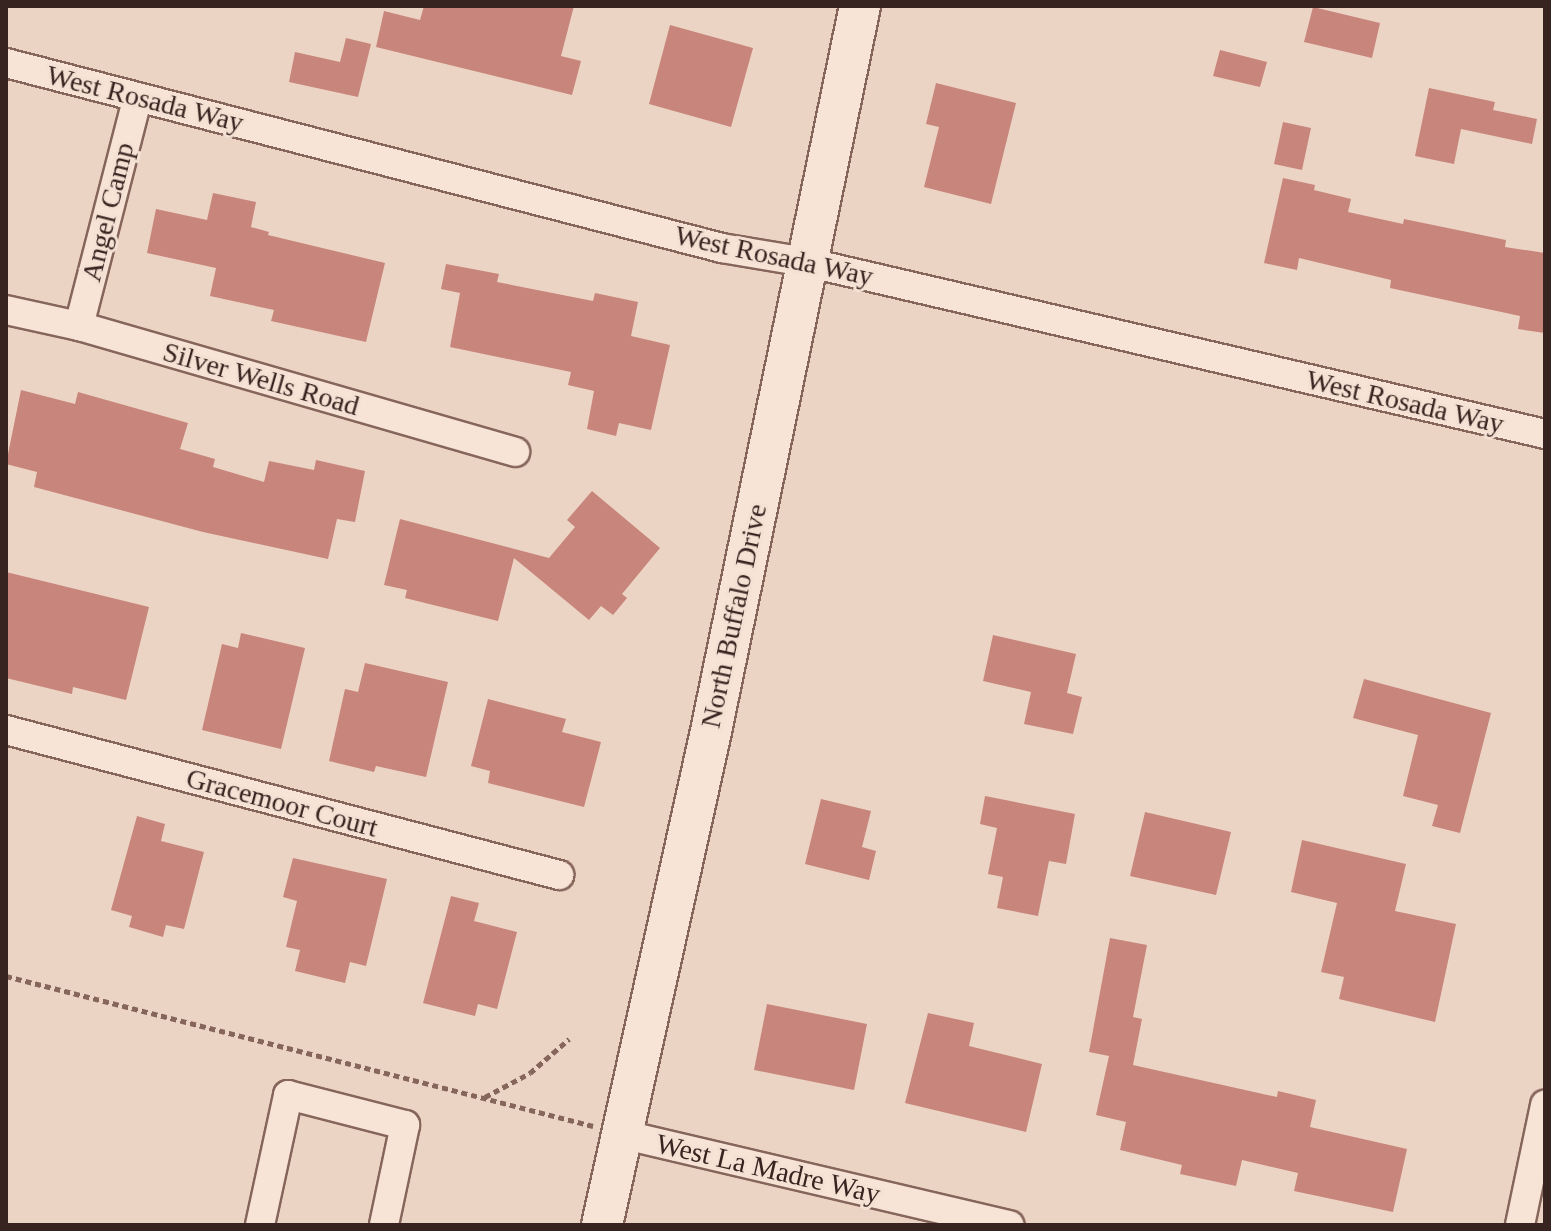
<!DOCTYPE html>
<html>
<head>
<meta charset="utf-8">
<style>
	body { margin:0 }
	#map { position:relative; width:1551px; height:1231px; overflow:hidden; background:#ecd4c4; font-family:Georgia,serif }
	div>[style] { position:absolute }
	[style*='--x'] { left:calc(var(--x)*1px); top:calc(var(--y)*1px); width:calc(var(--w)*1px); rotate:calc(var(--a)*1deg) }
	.building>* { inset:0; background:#c8857c }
	.path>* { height:5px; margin-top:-2.5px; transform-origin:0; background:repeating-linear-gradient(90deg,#86655b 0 6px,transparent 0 10px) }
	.roads { filter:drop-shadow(2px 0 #86655b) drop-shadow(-2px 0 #86655b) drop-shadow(0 2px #86655b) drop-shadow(0 -2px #86655b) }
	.street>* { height:28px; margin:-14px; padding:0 14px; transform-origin:14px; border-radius:14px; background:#f7e4d7 }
	.secondary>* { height:40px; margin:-20px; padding:0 20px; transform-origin:20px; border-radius:20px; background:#f7e4d7 }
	span { translate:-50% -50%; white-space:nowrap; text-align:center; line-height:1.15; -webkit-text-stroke:6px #f4e1d3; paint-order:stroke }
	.street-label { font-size:28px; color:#37231f }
	.frame { position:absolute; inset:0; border:8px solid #37231f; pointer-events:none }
</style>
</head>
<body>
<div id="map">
	<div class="building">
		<i style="clip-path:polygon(424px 6px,574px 6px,561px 56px,581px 61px,572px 95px,376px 47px,384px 11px,420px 20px)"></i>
		<i style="clip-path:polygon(1313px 7px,1380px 23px,1372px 58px,1304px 42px)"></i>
		<i style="clip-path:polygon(670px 25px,753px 48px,731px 127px,649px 104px)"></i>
		<i style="clip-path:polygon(346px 38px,371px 44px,358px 97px,289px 82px,295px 52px,340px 62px)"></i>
		<i style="clip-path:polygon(1220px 50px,1267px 62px,1260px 87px,1213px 76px)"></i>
		<i style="clip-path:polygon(936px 83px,1016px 103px,991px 204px,924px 187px,939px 127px,926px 124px)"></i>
		<i style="clip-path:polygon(1429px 88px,1495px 102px,1493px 110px,1537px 119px,1532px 144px,1461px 129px,1454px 164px,1415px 156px)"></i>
		<i style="clip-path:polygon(1283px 122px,1311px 128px,1302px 170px,1274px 164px)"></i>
		<i style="clip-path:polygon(1283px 178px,1315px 185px,1314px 190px,1351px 199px,1348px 212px,1403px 224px,1404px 219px,1506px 240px,1505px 247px,1545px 253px,1545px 333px,1518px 329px,1520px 316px,1390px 288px,1391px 280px,1299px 258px,1297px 270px,1264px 263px)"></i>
		<i style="clip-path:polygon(213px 193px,256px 202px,251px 227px,269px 232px,268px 235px,385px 263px,366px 342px,271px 321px,274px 310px,210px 296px,216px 268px,147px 253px,156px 209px,207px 220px)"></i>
		<i style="clip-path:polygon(446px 264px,499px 274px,497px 282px,593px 301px,595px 293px,638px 302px,631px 336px,670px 345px,651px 430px,619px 423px,616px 436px,587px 429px,594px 391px,568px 385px,571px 372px,450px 347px,460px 293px,441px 289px)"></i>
		<i style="clip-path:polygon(21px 390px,75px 404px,78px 392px,188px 423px,180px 449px,215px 459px,213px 467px,264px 482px,269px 461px,314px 470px,316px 460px,365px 471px,355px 522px,337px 519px,328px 559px,203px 532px,34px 487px,37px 472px,6px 464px)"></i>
		<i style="clip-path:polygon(592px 491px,660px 548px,622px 594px,627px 598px,613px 615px,601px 606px,589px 620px,514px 558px,498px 621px,405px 598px,407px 590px,384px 585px,400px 519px,549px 558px,575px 527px,567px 520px)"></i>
		<i style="clip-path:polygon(6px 572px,149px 607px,126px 700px,73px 687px,72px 694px,6px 678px)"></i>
		<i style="clip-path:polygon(241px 633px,305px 648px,281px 749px,202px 730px,222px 644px,238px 648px)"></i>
		<i style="clip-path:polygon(993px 635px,1076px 654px,1067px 693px,1082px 697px,1073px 734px,1024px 724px,1031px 692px,983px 681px)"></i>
		<i style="clip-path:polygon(365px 663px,448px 682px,426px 777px,376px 766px,374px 772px,329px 761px,345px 689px,358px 692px)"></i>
		<i style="clip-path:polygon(1364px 679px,1491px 713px,1460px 833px,1432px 826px,1438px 805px,1403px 796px,1418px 735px,1353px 718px)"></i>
		<i style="clip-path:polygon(488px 699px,566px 719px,562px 732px,601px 742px,584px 807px,488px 783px,490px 771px,471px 766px)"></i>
		<i style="clip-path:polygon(985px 796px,1075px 814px,1066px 864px,1049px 861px,1038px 916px,997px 908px,1003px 877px,988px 874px,997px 828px,980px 824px)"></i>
		<i style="clip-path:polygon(821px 799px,871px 811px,862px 847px,876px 851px,869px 880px,805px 864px)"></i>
		<i style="clip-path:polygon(1145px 812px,1231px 832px,1216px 895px,1130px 876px)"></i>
		<i style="clip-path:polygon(137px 816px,165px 824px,161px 841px,204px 852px,184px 929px,166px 925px,163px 937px,129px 927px,132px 916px,111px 910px)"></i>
		<i style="clip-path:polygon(1302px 840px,1406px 864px,1395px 911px,1456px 924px,1435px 1022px,1339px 999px,1344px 977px,1321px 972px,1337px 903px,1291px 892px)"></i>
		<i style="clip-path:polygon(293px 858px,387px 879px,366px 966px,350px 962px,345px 983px,295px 971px,300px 950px,286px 947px,297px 901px,283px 897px)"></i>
		<i style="clip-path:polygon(451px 896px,479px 903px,474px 921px,517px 932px,497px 1009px,478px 1004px,475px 1016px,423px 1003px)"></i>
		<i style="clip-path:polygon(1110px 938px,1147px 945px,1133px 1017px,1142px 1019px,1133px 1065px,1277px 1097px,1278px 1091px,1316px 1100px,1310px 1127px,1407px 1149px,1393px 1212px,1294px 1191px,1298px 1173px,1242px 1160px,1236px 1186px,1180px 1174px,1182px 1165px,1120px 1150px,1126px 1122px,1096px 1115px,1109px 1056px,1089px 1052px)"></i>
		<i style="clip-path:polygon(767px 1004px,867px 1024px,854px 1090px,754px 1070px)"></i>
		<i style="clip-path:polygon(928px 1013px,974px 1023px,969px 1046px,1042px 1064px,1026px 1132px,905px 1103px)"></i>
	</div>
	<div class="path">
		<i style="--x:6;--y:976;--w:606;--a:14.33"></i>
		<i style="--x:485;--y:1097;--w:51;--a:-28.1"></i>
		<i style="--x:530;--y:1073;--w:52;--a:-41.1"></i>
	</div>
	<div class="roads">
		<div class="street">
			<i style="--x:6;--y:63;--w:740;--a:14.49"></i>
			<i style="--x:722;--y:248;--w:85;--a:9.5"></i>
			<i style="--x:806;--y:262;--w:759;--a:13.1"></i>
			<i style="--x:6;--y:310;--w:75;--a:12.4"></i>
			<i style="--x:79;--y:326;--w:454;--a:16.1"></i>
			<i style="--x:79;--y:326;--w:236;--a:-75.6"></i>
			<i style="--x:6;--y:730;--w:572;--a:14.69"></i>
			<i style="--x:621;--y:1134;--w:399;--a:13.2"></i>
			<i style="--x:260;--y:1225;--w:133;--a:-77.8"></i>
			<i style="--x:288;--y:1095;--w:121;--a:14.4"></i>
			<i style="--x:405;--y:1125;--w:102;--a:101.9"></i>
			<i style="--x:1520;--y:1225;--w:123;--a:-78.2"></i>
		</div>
		<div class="secondary">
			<i style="--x:602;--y:1225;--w:501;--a:-77.55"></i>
			<i style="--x:710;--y:736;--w:745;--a:-78.39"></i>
		</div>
	</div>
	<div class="street-label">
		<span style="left:145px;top:99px;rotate:14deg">West Rosada Way</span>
		<span style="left:108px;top:212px;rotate:-76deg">Angel Camp</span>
		<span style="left:774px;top:256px;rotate:12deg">West Rosada Way</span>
		<span style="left:261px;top:379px;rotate:16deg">Silver Wells Road</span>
		<span style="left:1405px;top:402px;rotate:13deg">West Rosada Way</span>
		<span style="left:734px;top:616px;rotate:-78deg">North Buffalo Drive</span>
		<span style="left:282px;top:803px;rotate:15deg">Gracemoor Court</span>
		<span style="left:768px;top:1169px;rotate:13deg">West La Madre Way</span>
	</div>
	<div class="frame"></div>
</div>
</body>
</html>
